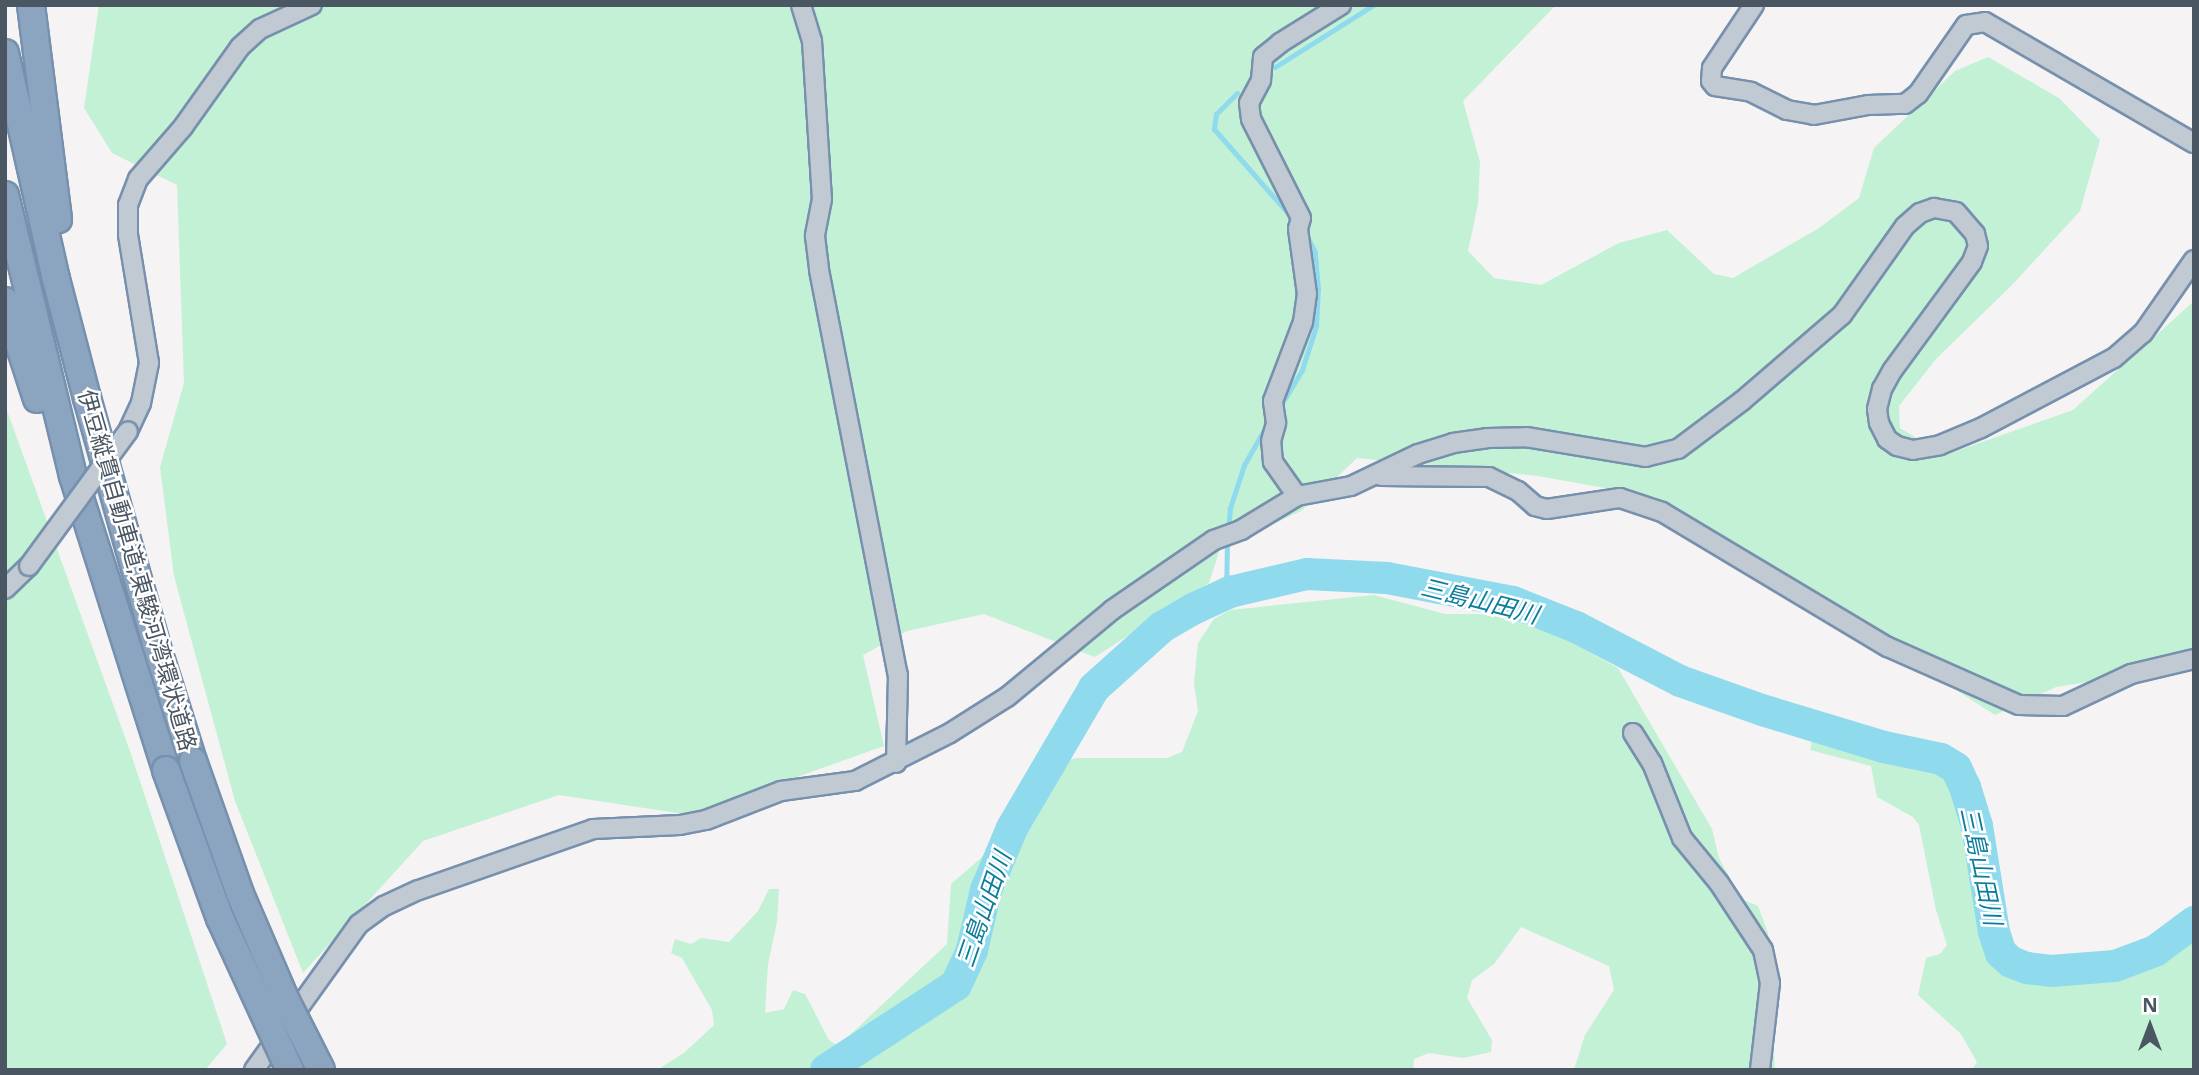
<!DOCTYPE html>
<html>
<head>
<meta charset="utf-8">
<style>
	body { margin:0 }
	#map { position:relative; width:2199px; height:1075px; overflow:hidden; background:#f5f3f3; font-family:"Noto Sans","Noto Sans JP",sans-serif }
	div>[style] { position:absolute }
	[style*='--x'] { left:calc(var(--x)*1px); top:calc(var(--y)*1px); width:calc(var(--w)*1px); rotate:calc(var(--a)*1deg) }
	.green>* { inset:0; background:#c3f1d5 }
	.stream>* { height:5px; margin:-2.5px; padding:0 2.5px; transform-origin:2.5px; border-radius:2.5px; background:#90daee }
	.river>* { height:32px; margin:-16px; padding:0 16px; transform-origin:16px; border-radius:16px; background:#90daee }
	.roads { filter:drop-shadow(2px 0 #7690ad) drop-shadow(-2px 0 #7690ad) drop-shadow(0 2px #7690ad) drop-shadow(0 -2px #7690ad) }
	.minor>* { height:18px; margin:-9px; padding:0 9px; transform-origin:9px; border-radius:9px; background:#c1cad2 }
	.highway>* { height:26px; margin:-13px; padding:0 13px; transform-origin:13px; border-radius:13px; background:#8ba5c1 }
	.bridges { filter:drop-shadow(2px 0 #7690ad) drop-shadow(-2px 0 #7690ad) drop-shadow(0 2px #7690ad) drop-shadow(0 -2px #7690ad) }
	.minor-bridge>* { height:18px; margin:-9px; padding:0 9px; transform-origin:9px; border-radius:9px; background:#c1cad2 }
	.highway-bridge>* { height:26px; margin:-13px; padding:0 13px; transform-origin:13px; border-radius:13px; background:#8ba5c1 }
	span { translate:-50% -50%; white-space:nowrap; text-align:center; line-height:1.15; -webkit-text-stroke:5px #fff; paint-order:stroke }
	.street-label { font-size:23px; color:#4a5661 }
	.water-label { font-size:24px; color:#0c7c9b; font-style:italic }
	.frame { position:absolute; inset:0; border:7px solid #4a5661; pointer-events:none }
	.north { position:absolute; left:2115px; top:991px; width:70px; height:70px; -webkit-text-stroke:5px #fff; paint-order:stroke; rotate:0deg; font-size:19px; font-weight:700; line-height:28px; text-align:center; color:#4a5661 }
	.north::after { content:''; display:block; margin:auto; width:24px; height:32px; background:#4a5661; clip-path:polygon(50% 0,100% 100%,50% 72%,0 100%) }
</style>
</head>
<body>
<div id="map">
	<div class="green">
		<i style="clip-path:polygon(99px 5px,1556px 5px,1463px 101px,1480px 162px,1478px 204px,1468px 251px,1494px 278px,1541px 285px,1619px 243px,1667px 230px,1714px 274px,1733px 278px,1819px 228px,1859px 198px,1874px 148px,1955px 71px,1988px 57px,2059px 98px,2100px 140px,2080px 211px,2013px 284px,1936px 359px,1899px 406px,1900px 428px,1945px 455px,2073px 410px,2194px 301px,2194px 666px,2056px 687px,1995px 715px,1655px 497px,1538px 476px,1357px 458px,1301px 511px,1220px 549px,1209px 583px,1095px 657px,984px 614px,907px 631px,863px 655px,884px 746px,690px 815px,559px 795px,423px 841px,303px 973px,235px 801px,174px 576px,160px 467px,184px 383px,177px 185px,112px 153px,84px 108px)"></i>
		<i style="clip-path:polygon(5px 405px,131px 754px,227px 1044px,205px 1070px,5px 1070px)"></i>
		<i style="clip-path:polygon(1374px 595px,1445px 614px,1491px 614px,1529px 624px,1551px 631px,1618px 668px,1712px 829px,1719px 858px,1741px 899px,1758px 906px,1768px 933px,1775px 1070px,1574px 1070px,1585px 1035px,1614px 990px,1609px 966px,1521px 927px,1494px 964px,1472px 980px,1467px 998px,1492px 1040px,1491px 1052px,1463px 1058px,1429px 1053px,1414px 1059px,1413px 1070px,657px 1070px,684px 1053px,714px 1025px,712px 1010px,682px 958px,671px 953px,675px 939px,691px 944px,701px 938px,729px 942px,758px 911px,769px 889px,779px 889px,777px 922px,768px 964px,765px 1013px,784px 1009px,793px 990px,805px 994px,829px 1040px,838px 1046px,947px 944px,951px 884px,1026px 819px,1059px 763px,1076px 758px,1167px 758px,1182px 752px,1198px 711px,1194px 683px,1198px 643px,1214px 619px,1230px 610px)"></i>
		<i style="clip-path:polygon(1814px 731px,1858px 747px,1928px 760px,1957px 777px,1980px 911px,1991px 955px,2007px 972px,2046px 981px,2080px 957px,2125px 950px,2155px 939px,2191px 936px,2194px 940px,2194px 1070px,1972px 1070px,1977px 1062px,1961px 1034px,1918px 995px,1926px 958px,1940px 954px,1947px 945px,1936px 910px,1919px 825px,1913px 817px,1877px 797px,1871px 766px,1810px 750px)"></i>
	</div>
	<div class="stream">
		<i style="--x:1275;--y:67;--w:116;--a:-32.3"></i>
		<i style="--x:1237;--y:93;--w:30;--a:135"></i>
		<i style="--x:1216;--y:114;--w:15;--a:98"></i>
		<i style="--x:1214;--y:129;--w:120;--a:48.7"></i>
		<i style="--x:1278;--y:410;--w:47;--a:-59"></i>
		<i style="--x:1302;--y:370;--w:46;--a:-72.3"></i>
		<i style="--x:1316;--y:326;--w:37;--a:-87"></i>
		<i style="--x:1318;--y:289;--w:37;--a:-95"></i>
		<i style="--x:1315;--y:252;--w:19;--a:-118"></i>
		<i style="--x:1228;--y:531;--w:23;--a:-85"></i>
		<i style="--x:1230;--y:508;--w:45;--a:-72"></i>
		<i style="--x:1244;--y:465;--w:48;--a:-60.3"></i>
		<i style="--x:1226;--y:594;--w:54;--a:-88.9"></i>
	</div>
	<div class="river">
		<i style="--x:826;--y:1070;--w:155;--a:-33.2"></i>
		<i style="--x:956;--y:985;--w:38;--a:-65"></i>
		<i style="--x:972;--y:950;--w:62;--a:-76.9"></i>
		<i style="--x:986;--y:890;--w:67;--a:-67.2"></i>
		<i style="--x:1012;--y:828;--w:162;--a:-59.6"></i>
		<i style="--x:1094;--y:688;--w:91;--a:-41.9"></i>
		<i style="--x:1162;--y:627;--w:36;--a:-30"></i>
		<i style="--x:1193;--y:609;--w:41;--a:-24.7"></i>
		<i style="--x:1230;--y:592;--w:79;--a:-13.2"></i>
		<i style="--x:1307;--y:574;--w:80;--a:2.9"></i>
		<i style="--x:1387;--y:578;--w:128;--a:10.8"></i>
		<i style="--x:1513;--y:602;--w:68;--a:21.6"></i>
		<i style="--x:1576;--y:627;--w:117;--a:27.4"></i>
		<i style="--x:1680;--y:681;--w:87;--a:19.5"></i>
		<i style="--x:1762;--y:710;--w:127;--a:16.9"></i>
		<i style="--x:1884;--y:747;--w:58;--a:11.9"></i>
		<i style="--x:1941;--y:759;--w:17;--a:31"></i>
		<i style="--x:1956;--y:768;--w:21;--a:65"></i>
		<i style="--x:1965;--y:787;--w:41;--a:72.9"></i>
		<i style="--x:1977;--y:826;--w:107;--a:80.9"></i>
		<i style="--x:1994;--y:932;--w:22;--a:72"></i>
		<i style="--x:2001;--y:953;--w:13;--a:42"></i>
		<i style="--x:2011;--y:962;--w:17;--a:21"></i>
		<i style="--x:2027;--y:968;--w:24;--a:7"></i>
		<i style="--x:2051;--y:971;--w:64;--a:-4.5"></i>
		<i style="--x:2115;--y:966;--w:43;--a:-20.6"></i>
		<i style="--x:2155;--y:951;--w:49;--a:-36.6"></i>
	</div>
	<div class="roads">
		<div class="minor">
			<i style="--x:801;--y:5;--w:38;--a:73"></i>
			<i style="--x:812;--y:41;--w:158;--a:86.4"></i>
			<i style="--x:822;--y:199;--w:38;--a:101"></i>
			<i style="--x:815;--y:236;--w:34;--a:83"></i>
			<i style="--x:819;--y:270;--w:413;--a:79"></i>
			<i style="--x:898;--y:675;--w:88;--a:91.3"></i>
			<i style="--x:1754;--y:5;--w:76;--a:123.7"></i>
			<i style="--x:1712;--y:68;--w:13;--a:94"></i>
			<i style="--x:1711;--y:81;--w:6;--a:51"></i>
			<i style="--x:1715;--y:86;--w:36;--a:9"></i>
			<i style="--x:1751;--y:92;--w:40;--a:26.6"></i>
			<i style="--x:1787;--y:110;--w:27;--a:10"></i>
			<i style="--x:1814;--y:115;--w:55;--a:-10.5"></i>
			<i style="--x:1868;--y:105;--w:37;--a:-2"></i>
			<i style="--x:1905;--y:104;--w:16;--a:-38"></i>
			<i style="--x:1918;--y:94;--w:84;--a:-55.2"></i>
			<i style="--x:1966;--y:25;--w:19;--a:-9"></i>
			<i style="--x:1985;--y:22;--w:241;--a:30.1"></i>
			<i style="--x:128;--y:431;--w:31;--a:-65"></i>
			<i style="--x:141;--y:403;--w:41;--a:-78.7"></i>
			<i style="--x:149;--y:363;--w:130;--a:-99.3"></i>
			<i style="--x:128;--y:235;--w:30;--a:-90"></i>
			<i style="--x:128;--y:205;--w:28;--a:-69"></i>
			<i style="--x:138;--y:179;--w:69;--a:-49.1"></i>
			<i style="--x:183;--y:127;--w:98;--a:-54.5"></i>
			<i style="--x:240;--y:47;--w:27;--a:-42"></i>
			<i style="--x:260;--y:29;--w:57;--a:-24.8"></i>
			<i style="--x:1381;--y:476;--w:108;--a:0.5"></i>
			<i style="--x:1489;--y:477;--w:32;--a:26"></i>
			<i style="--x:1518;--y:491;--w:23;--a:41"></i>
			<i style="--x:1535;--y:506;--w:12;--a:14"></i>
			<i style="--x:1547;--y:509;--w:74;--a:-8.6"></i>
			<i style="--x:1620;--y:498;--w:44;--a:18.4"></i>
			<i style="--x:1662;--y:512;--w:263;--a:30.9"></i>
			<i style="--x:1888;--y:647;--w:143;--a:23.9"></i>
			<i style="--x:2019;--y:705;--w:44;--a:1.3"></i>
			<i style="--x:2063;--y:706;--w:75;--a:-25.2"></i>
			<i style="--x:2131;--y:674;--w:65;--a:-13.4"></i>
			<i style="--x:1297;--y:496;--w:42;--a:-125.2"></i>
			<i style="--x:1273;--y:462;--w:21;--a:-95"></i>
			<i style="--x:1271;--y:441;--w:19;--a:-74"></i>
			<i style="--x:1276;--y:423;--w:22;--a:-98"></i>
			<i style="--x:1273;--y:401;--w:85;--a:-69.2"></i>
			<i style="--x:1303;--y:322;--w:28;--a:-82"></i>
			<i style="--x:1307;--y:294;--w:66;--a:-97.9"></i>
			<i style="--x:1298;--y:229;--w:11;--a:-75"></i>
			<i style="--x:1301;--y:218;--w:111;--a:-116.8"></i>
			<i style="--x:1251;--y:119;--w:16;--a:-97"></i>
			<i style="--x:1249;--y:103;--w:26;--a:-62"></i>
			<i style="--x:1261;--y:80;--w:23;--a:-85"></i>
			<i style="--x:1263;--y:57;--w:22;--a:-39"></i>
			<i style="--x:1280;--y:43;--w:72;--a:-31.9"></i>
			<i style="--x:5;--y:589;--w:33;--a:-44"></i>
			<i style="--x:1633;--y:733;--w:36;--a:58"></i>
			<i style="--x:1652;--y:763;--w:81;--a:68.2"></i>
			<i style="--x:1682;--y:838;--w:58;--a:50.6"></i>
			<i style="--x:1719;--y:883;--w:80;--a:56.7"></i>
			<i style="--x:1763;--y:950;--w:34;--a:78"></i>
			<i style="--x:1770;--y:983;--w:88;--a:96.6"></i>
			<i style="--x:254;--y:1070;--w:180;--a:-54.3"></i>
			<i style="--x:359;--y:924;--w:31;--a:-36"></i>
			<i style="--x:384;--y:906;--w:38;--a:-25"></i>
			<i style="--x:419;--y:890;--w:184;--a:-19.3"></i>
			<i style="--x:593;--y:829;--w:87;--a:-2.6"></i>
			<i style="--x:680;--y:825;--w:26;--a:-11"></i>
			<i style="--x:706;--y:820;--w:80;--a:-21.1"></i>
			<i style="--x:781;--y:791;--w:75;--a:-7.7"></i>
			<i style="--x:855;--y:781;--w:106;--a:-26.8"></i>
			<i style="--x:950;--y:733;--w:67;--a:-32.3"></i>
			<i style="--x:1007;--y:697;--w:136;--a:-39.6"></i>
			<i style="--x:1112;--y:610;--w:124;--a:-34.5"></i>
			<i style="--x:1214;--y:540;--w:29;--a:-20"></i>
			<i style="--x:1241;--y:530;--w:66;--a:-31.3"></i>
			<i style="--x:1297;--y:496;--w:55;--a:-10.5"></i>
			<i style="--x:1351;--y:486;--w:74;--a:-25.5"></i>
			<i style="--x:1418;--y:454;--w:37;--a:-17"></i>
			<i style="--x:1453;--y:443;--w:34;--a:-8"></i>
			<i style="--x:1487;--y:438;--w:39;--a:-1"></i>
			<i style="--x:1526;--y:437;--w:121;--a:9.5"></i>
			<i style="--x:1645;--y:457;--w:34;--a:-14"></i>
			<i style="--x:1678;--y:449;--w:80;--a:-36.9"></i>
			<i style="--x:1742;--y:401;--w:132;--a:-40.7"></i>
			<i style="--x:1842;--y:315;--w:109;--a:-54.7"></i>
			<i style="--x:1905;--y:226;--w:20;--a:-41"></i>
			<i style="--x:1920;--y:213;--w:15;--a:-20"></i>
			<i style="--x:1934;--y:208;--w:22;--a:10"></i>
			<i style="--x:1956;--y:212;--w:29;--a:49"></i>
			<i style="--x:1975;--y:234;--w:12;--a:76"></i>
			<i style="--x:1978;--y:246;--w:17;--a:111"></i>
			<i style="--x:1972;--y:262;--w:135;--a:126.3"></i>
			<i style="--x:1892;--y:371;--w:21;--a:119"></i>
			<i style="--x:1882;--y:389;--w:21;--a:104"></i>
			<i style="--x:1877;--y:409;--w:14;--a:82"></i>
			<i style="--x:1879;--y:423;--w:18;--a:63"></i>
			<i style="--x:1887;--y:439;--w:12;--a:35"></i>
			<i style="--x:1897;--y:446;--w:16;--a:14"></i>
			<i style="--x:1913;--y:450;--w:27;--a:-10"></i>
			<i style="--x:1940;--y:445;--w:44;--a:-22.5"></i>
			<i style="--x:1981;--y:428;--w:150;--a:-27.8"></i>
			<i style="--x:2114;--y:358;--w:38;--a:-41"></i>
			<i style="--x:2143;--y:333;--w:89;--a:-55.1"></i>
		</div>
		<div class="highway">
			<i style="--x:31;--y:5;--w:216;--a:82.8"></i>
			<i style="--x:5;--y:53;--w:232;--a:77.3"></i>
			<i style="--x:56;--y:279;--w:123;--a:75.4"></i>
			<i style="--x:87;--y:398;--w:255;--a:74.3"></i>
			<i style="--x:156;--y:644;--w:123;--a:72.5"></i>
			<i style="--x:5;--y:195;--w:289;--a:76.4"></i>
			<i style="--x:73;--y:476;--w:308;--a:72.4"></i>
			<i style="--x:5;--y:301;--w:103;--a:71.9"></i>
		</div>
	</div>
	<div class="bridges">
		<div class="minor-bridge">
			<i style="--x:29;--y:566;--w:167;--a:-53.7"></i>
		</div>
		<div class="highway-bridge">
			<i style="--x:193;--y:761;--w:141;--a:70.5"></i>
			<i style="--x:240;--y:894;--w:116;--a:66.7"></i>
			<i style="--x:286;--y:1001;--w:77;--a:63.1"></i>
			<i style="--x:166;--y:770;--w:158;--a:70"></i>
			<i style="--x:220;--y:918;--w:167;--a:65.3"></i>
		</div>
	</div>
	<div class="street-label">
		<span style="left:138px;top:570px;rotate:74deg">伊豆縦貫自動車道;東駿河湾環状道路</span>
	</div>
	<div class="water-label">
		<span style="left:1480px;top:600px;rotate:14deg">三島山田川</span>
		<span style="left:1982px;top:866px;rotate:78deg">三島山田川</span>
		<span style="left:983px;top:909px;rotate:-71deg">三島山田川</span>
	</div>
	<div class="frame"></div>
	<div class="north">N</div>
</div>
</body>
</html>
